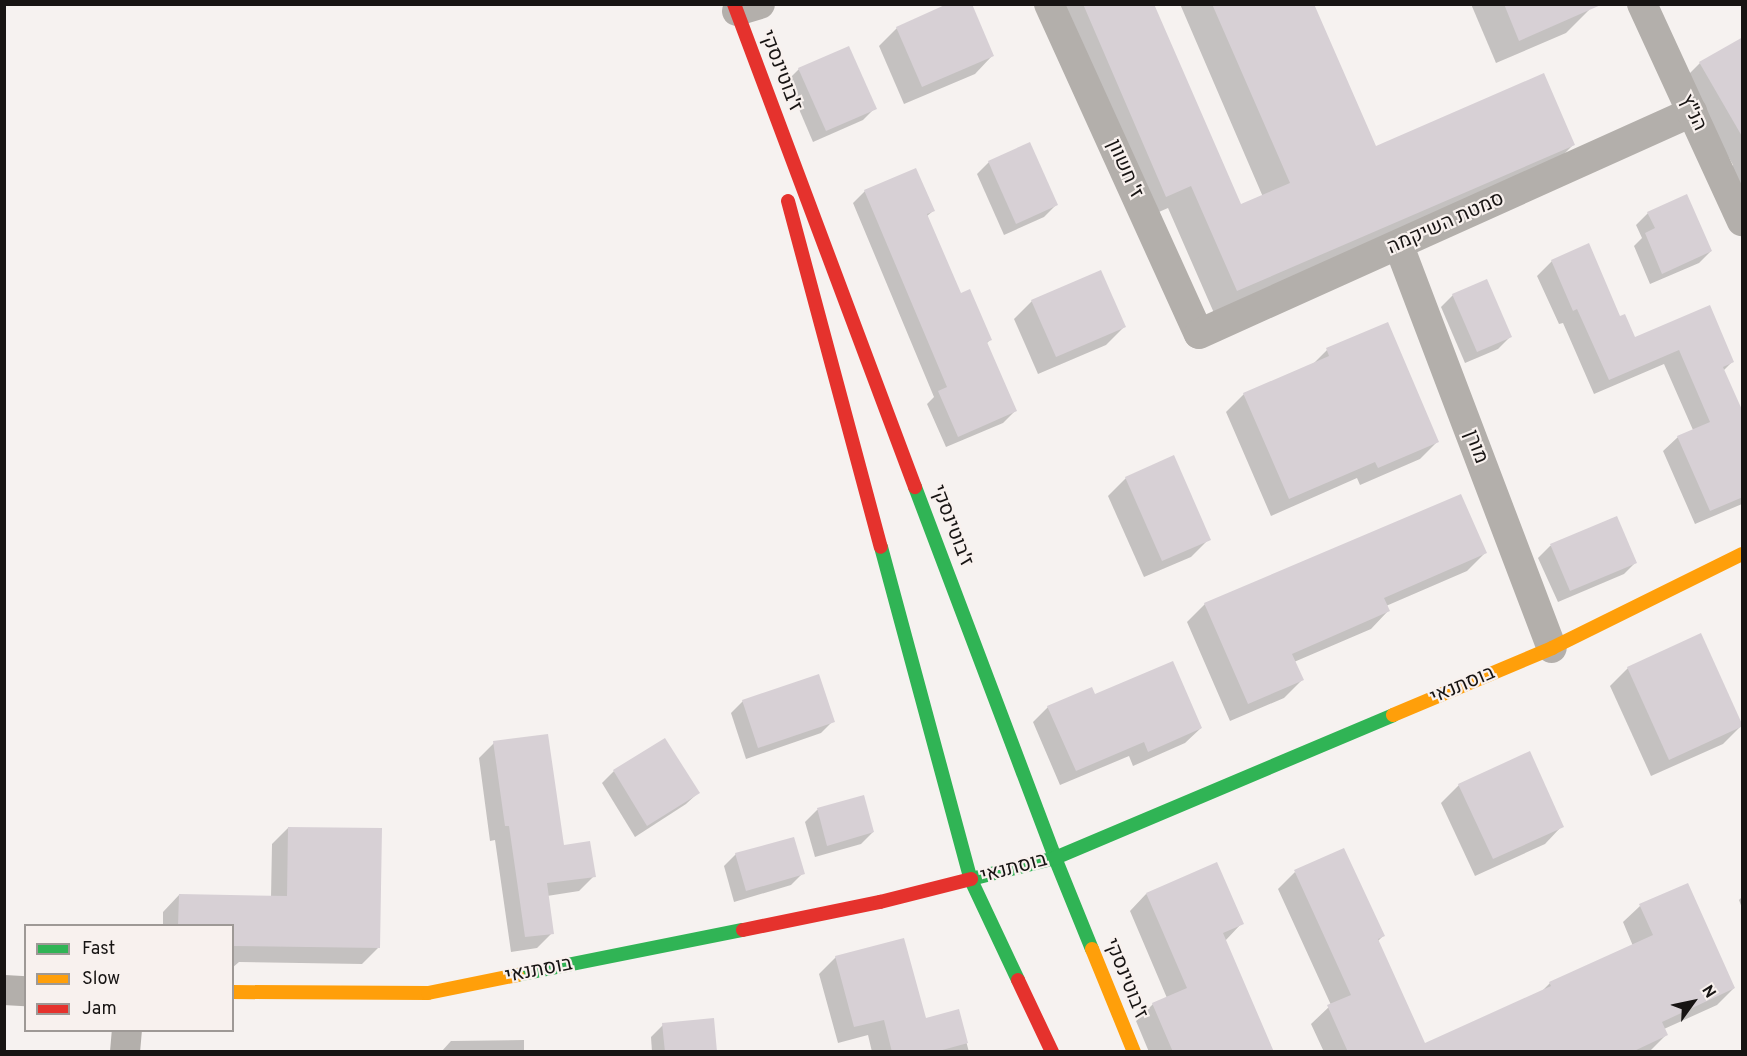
<!DOCTYPE html>
<html>
<head>
<meta charset="utf-8">
<style>
	body { margin:0 }
	#map { position:relative; width:1747px; height:1056px; overflow:hidden; background:#f6f2f0; font-family:Overpass,Heebo,sans-serif }
	div>[style] { position:absolute }
	[style*='--x'] { left:calc(var(--x)*1px); top:calc(var(--y)*1px); width:calc(var(--w)*1px); rotate:calc(var(--a)*1deg) }
	.shadow>* { inset:0; background:#0003 }
	.building>* { inset:0; background:#d7d0d5 }
	.street>* { height:30px; margin:-15px; padding:0 15px; transform-origin:15px; border-radius:15px; background:#b3afab }
	.fast>* { height:14px; margin:-7px; padding:0 7px; transform-origin:7px; border-radius:7px; background:#30b455 }
	.slow>* { height:14px; margin:-7px; padding:0 7px; transform-origin:7px; border-radius:7px; background:#ff9f0a }
	.jam>* { height:14px; margin:-7px; padding:0 7px; transform-origin:7px; border-radius:7px; background:#e5322d }
	span { translate:-50% -50%; white-space:nowrap; text-align:center; line-height:1.15; -webkit-text-stroke:4.5px #f8f1ee; paint-order:stroke }
	.street-label { font-size:20px; color:#171413 }
	.frame { position:absolute; inset:0; border:6px solid #171413; pointer-events:none }
	.legend { position:absolute; left:24px; top:924px; width:210px; height:108px; box-sizing:border-box; background:#f8f1ee; border:2px solid #9e9996; margin:0; padding:8px 10px; list-style:none; font-size:18px; color:#171413 }
	.legend li { display:flex; align-items:center; gap:12px; height:30px }
	.legend b { width:30px; border:2px solid #9e9996 }
	.north { position:absolute; left:1663px; top:972px; width:60px; height:60px; -webkit-text-stroke:4px #f8f1ee; paint-order:stroke; rotate:57deg; font-size:16px; font-weight:700; line-height:24px; text-align:center; color:#171413 }
	.north::after { content:''; display:block; margin:auto; width:21px; height:27px; background:#171413; clip-path:polygon(50% 0,100% 100%,50% 72%,0 100%) }
</style>
</head>
<body>
<div id="map">
	<div class="shadow">
		<i style="clip-path:polygon(1050px 4px,1152px 4px,1240px 206px,1263px 197px,1180px 4px,1313px 4px,1375px 148px,1573px 145px,1550px 168px,1214px 313px,1168px 208px,1143px 219px)"></i>
		<i style="clip-path:polygon(1471px 4px,1587px 4px,1589px 10px,1566px 33px,1496px 63px)"></i>
		<i style="clip-path:polygon(897px 28px,992px 56px,975px 74px,904px 104px,879px 46px)"></i>
		<i style="clip-path:polygon(1742px 39px,1742px 199px,1727px 172px,1733px 165px,1684px 79px,1700px 63px)"></i>
		<i style="clip-path:polygon(799px 69px,875px 108px,863px 120px,813px 142px,787px 81px)"></i>
		<i style="clip-path:polygon(989px 162px,1056px 205px,1044px 217px,1004px 235px,977px 174px)"></i>
		<i style="clip-path:polygon(865px 191px,933px 211px,926px 217px,960px 295px,990px 340px,986px 344px,1015px 411px,1003px 423px,946px 447px,927px 404px,934px 397px,853px 203px)"></i>
		<i style="clip-path:polygon(1648px 213px,1711px 251px,1699px 263px,1650px 284px,1634px 246px,1642px 238px,1636px 225px)"></i>
		<i style="clip-path:polygon(1552px 261px,1634px 339px,1733px 361px,1723px 371px,1742px 416px,1742px 504px,1695px 524px,1663px 451px,1678px 437px,1693px 430px,1664px 364px,1594px 394px,1563px 323px,1559px 324px,1537px 276px)"></i>
		<i style="clip-path:polygon(1453px 295px,1510px 337px,1498px 349px,1465px 363px,1441px 307px)"></i>
		<i style="clip-path:polygon(1032px 301px,1124px 327px,1106px 345px,1038px 374px,1014px 319px)"></i>
		<i style="clip-path:polygon(1327px 350px,1438px 441px,1420px 459px,1360px 485px,1357px 478px,1271px 516px,1226px 412px,1244px 394px,1312px 365px)"></i>
		<i style="clip-path:polygon(1126px 478px,1209px 539px,1191px 557px,1144px 577px,1108px 496px)"></i>
		<i style="clip-path:polygon(1616px 517px,1636px 562px,1624px 574px,1558px 602px,1538px 558px,1550px 546px)"></i>
		<i style="clip-path:polygon(1485px 553px,1467px 571px,1386px 606px,1388px 611px,1371px 629px,1294px 662px,1302px 680px,1284px 698px,1230px 721px,1187px 622px,1205px 604px)"></i>
		<i style="clip-path:polygon(1628px 668px,1741px 726px,1723px 744px,1651px 776px,1610px 686px)"></i>
		<i style="clip-path:polygon(1095px 696px,1201px 728px,1185px 743px,1133px 766px,1129px 756px,1060px 785px,1033px 722px,1048px 707px)"></i>
		<i style="clip-path:polygon(743px 701px,833px 721px,821px 733px,746px 759px,731px 713px)"></i>
		<i style="clip-path:polygon(665px 740px,698px 793px,686px 804px,635px 837px,602px 783px,614px 771px)"></i>
		<i style="clip-path:polygon(494px 743px,563px 846px,594px 876px,579px 891px,547px 896px,552px 933px,537px 948px,511px 952px,495px 840px,490px 841px,479px 758px)"></i>
		<i style="clip-path:polygon(1459px 785px,1562px 826px,1545px 844px,1475px 876px,1441px 803px)"></i>
		<i style="clip-path:polygon(863px 797px,873px 832px,861px 844px,815px 857px,805px 822px,817px 810px)"></i>
		<i style="clip-path:polygon(288px 828px,378px 948px,362px 964px,239px 962px,232px 968px,232px 926px,163px 926px,163px 912px,179px 895px,271px 897px,272px 844px)"></i>
		<i style="clip-path:polygon(736px 854px,803px 873px,791px 885px,734px 902px,724px 866px)"></i>
		<i style="clip-path:polygon(1295px 872px,1383px 936px,1377px 942px,1424px 1045px,1541px 992px,1550px 983px,1633px 946px,1623px 922px,1640px 906px,1687px 885px,1734px 988px,1717px 1005px,1664px 1029px,1666px 1035px,1650px 1051px,1324px 1052px,1311px 1024px,1331px 1005px,1278px 889px)"></i>
		<i style="clip-path:polygon(1146px 894px,1242px 923px,1225px 941px,1273px 1052px,1149px 1052px,1136px 1021px,1153px 1004px,1167px 998px,1130px 911px)"></i>
		<i style="clip-path:polygon(1742px 897px,1742px 908px,1739px 900px)"></i>
		<i style="clip-path:polygon(836px 957px,925px 1020px,958px 1011px,969px 1052px,872px 1052px,868px 1035px,838px 1043px,819px 974px)"></i>
		<i style="clip-path:polygon(663px 1025px,716px 1052px,652px 1052px,651px 1037px)"></i>
		<i style="clip-path:polygon(524px 1040px,524px 1052px,441px 1052px,451px 1041px)"></i>
	</div>
	<div class="building">
		<i style="clip-path:polygon(947px 4px,972px 4px,994px 56px,922px 87px,896px 27px)"></i>
		<i style="clip-path:polygon(1083px 4px,1154px 4px,1241px 204px,1290px 183px,1212px 4px,1314px 4px,1376px 146px,1544px 73px,1575px 145px,1237px 291px,1191px 186px,1166px 197px)"></i>
		<i style="clip-path:polygon(1504px 4px,1603px 4px,1519px 41px)"></i>
		<i style="clip-path:polygon(1743px 37px,1743px 138px,1699px 62px)"></i>
		<i style="clip-path:polygon(849px 46px,877px 109px,826px 131px,798px 68px)"></i>
		<i style="clip-path:polygon(1030px 142px,1058px 205px,1016px 224px,988px 161px)"></i>
		<i style="clip-path:polygon(916px 168px,935px 211px,927px 214px,961px 293px,970px 289px,992px 340px,987px 342px,1017px 411px,958px 437px,938px 391px,947px 387px,864px 190px)"></i>
		<i style="clip-path:polygon(1687px 194px,1712px 251px,1662px 274px,1645px 233px,1655px 228px,1647px 212px)"></i>
		<i style="clip-path:polygon(1589px 243px,1620px 316px,1625px 314px,1635px 337px,1710px 305px,1734px 362px,1723px 367px,1743px 412px,1743px 497px,1710px 511px,1677px 436px,1710px 422px,1679px 350px,1609px 380px,1577px 309px,1573px 311px,1551px 260px)"></i>
		<i style="clip-path:polygon(1101px 270px,1126px 327px,1056px 357px,1031px 300px)"></i>
		<i style="clip-path:polygon(1487px 279px,1512px 337px,1477px 352px,1452px 294px)"></i>
		<i style="clip-path:polygon(1388px 322px,1439px 442px,1378px 468px,1375px 462px,1289px 499px,1243px 393px,1329px 356px,1326px 348px)"></i>
		<i style="clip-path:polygon(1174px 455px,1211px 540px,1162px 561px,1125px 477px)"></i>
		<i style="clip-path:polygon(1461px 494px,1487px 553px,1384px 598px,1390px 611px,1292px 654px,1304px 680px,1248px 704px,1204px 603px)"></i>
		<i style="clip-path:polygon(1617px 516px,1637px 563px,1570px 591px,1550px 544px)"></i>
		<i style="clip-path:polygon(1701px 633px,1743px 726px,1669px 760px,1627px 667px)"></i>
		<i style="clip-path:polygon(1173px 661px,1202px 728px,1148px 752px,1144px 742px,1076px 771px,1047px 706px,1092px 687px,1095px 694px)"></i>
		<i style="clip-path:polygon(819px 674px,835px 722px,758px 748px,742px 700px)"></i>
		<i style="clip-path:polygon(548px 734px,564px 845px,590px 841px,596px 877px,547px 883px,554px 934px,525px 937px,509px 826px,505px 826px,493px 741px)"></i>
		<i style="clip-path:polygon(665px 738px,700px 793px,647px 826px,613px 770px)"></i>
		<i style="clip-path:polygon(1530px 751px,1564px 827px,1493px 859px,1458px 784px)"></i>
		<i style="clip-path:polygon(864px 795px,874px 832px,827px 846px,817px 808px)"></i>
		<i style="clip-path:polygon(288px 827px,382px 828px,380px 948px,232px 946px,232px 926px,178px 926px,179px 894px,287px 896px)"></i>
		<i style="clip-path:polygon(794px 837px,805px 874px,746px 891px,735px 853px)"></i>
		<i style="clip-path:polygon(1344px 848px,1385px 936px,1378px 939px,1425px 1043px,1551px 986px,1549px 982px,1653px 935px,1639px 904px,1688px 883px,1735px 988px,1662px 1022px,1668px 1035px,1632px 1052px,1348px 1052px,1327px 1005px,1351px 995px,1294px 870px)"></i>
		<i style="clip-path:polygon(1217px 862px,1244px 924px,1223px 933px,1274px 1052px,1173px 1052px,1152px 1003px,1187px 988px,1146px 893px)"></i>
		<i style="clip-path:polygon(904px 938px,926px 1018px,959px 1009px,968px 1043px,935px 1052px,892px 1052px,884px 1020px,854px 1027px,835px 956px)"></i>
		<i style="clip-path:polygon(714px 1018px,717px 1052px,665px 1052px,662px 1023px)"></i>
	</div>
	<div class="street">
		<i style="--x:1049;--y:4;--w:362;--a:65.6"></i>
		<i style="--x:1199;--y:334;--w:541;--a:-24.24"></i>
		<i style="--x:1642;--y:4;--w:239;--a:65.3"></i>
		<i style="--x:737;--y:11;--w:24;--a:-17"></i>
		<i style="--x:1399;--y:246;--w:430;--a:69.2"></i>
		<i style="--x:4;--y:990;--w:22;--a:3"></i>
		<i style="--x:125;--y:1052;--w:22;--a:-85"></i>
	</div>
	<div class="fast">
		<i style="--x:915;--y:487;--w:397;--a:69.3"></i>
		<i style="--x:1055;--y:858;--w:98;--a:67.9"></i>
		<i style="--x:881;--y:547;--w:345;--a:74.9"></i>
		<i style="--x:971;--y:880;--w:110;--a:64.8"></i>
		<i style="--x:971;--y:879;--w:87;--a:-14"></i>
		<i style="--x:1055;--y:858;--w:367;--a:-22.9"></i>
		<i style="--x:517;--y:975;--w:230;--a:-11.3"></i>
	</div>
	<div class="slow">
		<i style="--x:1393;--y:715;--w:173;--a:-22.8"></i>
		<i style="--x:1552;--y:648;--w:212;--a:-26.3"></i>
		<i style="--x:1092;--y:949;--w:111;--a:67.8"></i>
		<i style="--x:232;--y:992;--w:196;--a:0.3"></i>
		<i style="--x:428;--y:993;--w:91;--a:-11.4"></i>
	</div>
	<div class="jam">
		<i style="--x:734;--y:4;--w:516;--a:69.46"></i>
		<i style="--x:788;--y:201;--w:358;--a:75"></i>
		<i style="--x:743;--y:930;--w:140;--a:-11.6"></i>
		<i style="--x:880;--y:902;--w:94;--a:-14.2"></i>
		<i style="--x:1018;--y:980;--w:80;--a:64.7"></i>
	</div>
	<div class="street-label">
		<span style="left:780px;top:71px;rotate:69deg">ז'בוטינסקי</span>
		<span style="left:1692px;top:113px;rotate:65deg">הנ"ץ</span>
		<span style="left:1124px;top:169px;rotate:66deg">ז' חשוון</span>
		<span style="left:1446px;top:224px;rotate:-24deg">סמטת השיקמה</span>
		<span style="left:1475px;top:447px;rotate:69deg">מורן</span>
		<span style="left:951px;top:526px;rotate:69deg">ז'בוטינסקי</span>
		<span style="left:1463px;top:686px;rotate:-23deg">בוסתנאי</span>
		<span style="left:1014px;top:869px;rotate:-15deg">בוסתנאי</span>
		<span style="left:539px;top:971px;rotate:-11deg">בוסתנאי</span>
		<span style="left:1125px;top:979px;rotate:68deg">ז'בוטינסקי</span>
	</div>
	<div class="frame"></div>
	<ul class="legend">
	<li><b style="height:8px;background:#30b455"></b>Fast</li>
	<li><b style="height:8px;background:#ff9f0a"></b>Slow</li>
	<li><b style="height:8px;background:#e5322d"></b>Jam</li>
	</ul>
	<div class="north">N</div>
</div>
</body>
</html>
